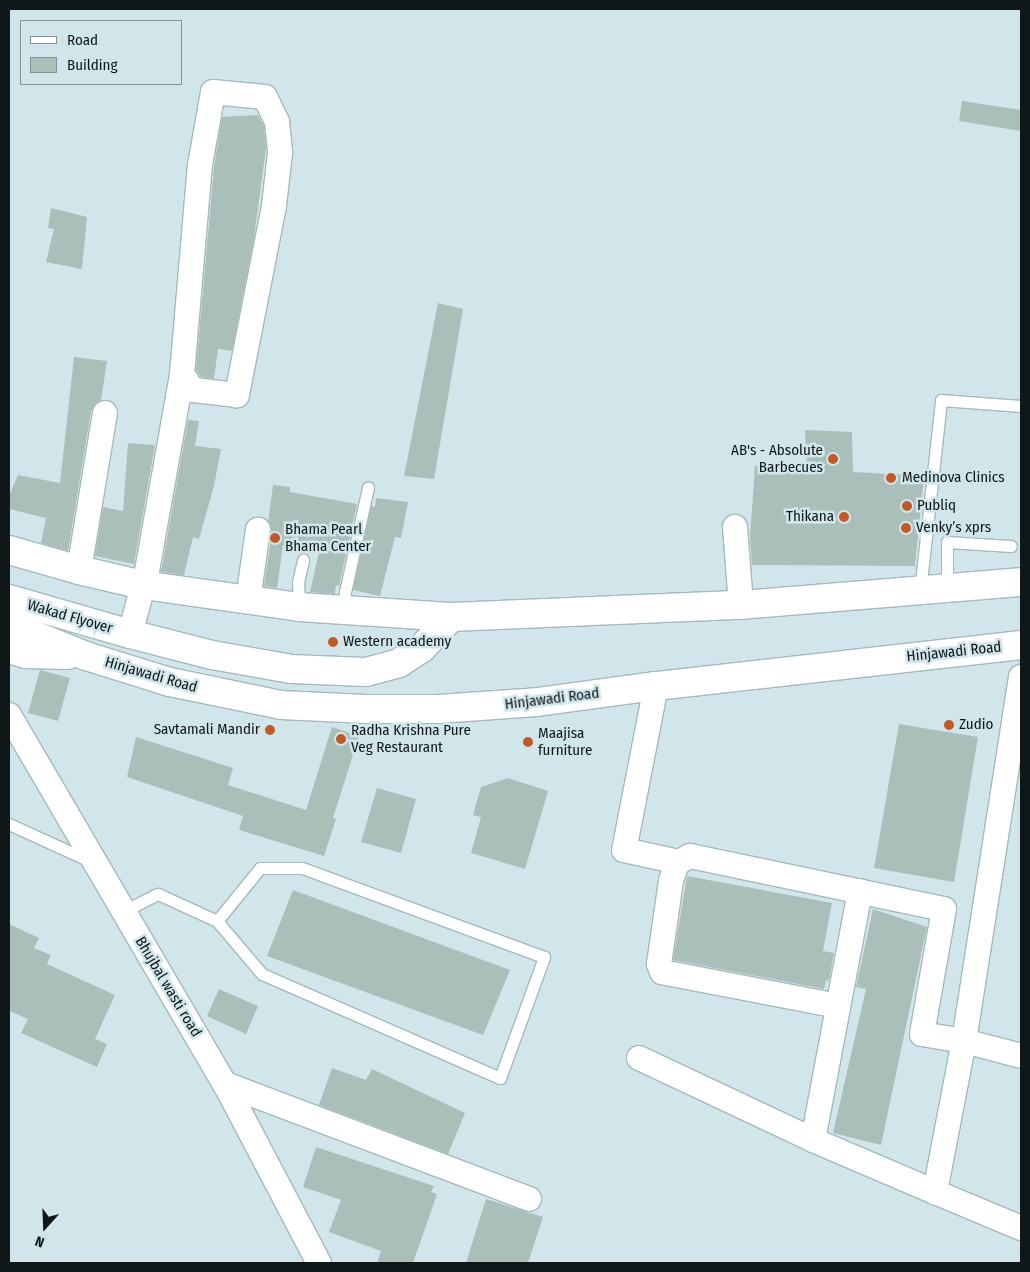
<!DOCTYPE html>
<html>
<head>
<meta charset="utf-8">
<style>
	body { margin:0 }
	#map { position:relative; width:1030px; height:1272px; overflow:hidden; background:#d0e6ea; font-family:"Fira Sans Condensed",sans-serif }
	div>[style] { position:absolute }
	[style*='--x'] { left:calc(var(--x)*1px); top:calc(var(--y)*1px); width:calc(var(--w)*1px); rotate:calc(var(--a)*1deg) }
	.building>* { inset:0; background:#abbfba }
	.roads { filter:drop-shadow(1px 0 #a4b9bc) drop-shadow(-1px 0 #a4b9bc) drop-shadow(0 1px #a4b9bc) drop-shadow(0 -1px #a4b9bc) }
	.service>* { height:11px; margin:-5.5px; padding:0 5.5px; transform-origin:5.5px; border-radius:5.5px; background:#fff }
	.minor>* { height:24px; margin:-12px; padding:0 12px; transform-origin:12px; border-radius:12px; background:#fff }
	.primary>* { height:28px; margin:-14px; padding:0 14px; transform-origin:14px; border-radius:14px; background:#fff }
	.dots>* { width:14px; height:14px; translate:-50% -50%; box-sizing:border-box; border:2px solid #d0e6ea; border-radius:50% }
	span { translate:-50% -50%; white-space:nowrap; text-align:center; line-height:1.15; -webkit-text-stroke:5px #d0e6ea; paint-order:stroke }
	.poi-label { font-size:15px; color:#101719 }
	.right { translate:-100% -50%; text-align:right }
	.left { translate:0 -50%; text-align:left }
	.street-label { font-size:15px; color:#101719 }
	.frame { position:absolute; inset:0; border:10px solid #101719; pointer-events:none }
	.legend { position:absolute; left:20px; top:20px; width:162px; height:65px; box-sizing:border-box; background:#d0e6ea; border:1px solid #839396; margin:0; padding:6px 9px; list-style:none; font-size:15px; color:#101719 }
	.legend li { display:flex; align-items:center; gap:10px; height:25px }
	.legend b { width:25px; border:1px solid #839396 }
	.north { position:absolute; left:20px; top:1202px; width:50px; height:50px; -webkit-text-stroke:4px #d0e6ea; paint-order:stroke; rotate:200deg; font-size:14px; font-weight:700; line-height:20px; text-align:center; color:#101719 }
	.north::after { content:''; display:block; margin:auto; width:18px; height:22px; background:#101719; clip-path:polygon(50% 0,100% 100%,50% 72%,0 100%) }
</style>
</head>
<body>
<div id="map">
	<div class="building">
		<i style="clip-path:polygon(962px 101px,1021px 110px,1021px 131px,959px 121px)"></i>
		<i style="clip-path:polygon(258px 115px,264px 126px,266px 148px,254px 238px,232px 351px,218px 349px,214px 379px,201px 377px,196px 370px,214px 167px,222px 117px)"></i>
		<i style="clip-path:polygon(51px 208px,87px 217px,82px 269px,46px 262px,54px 229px,48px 228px)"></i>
		<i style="clip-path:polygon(438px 303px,463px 309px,434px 479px,404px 476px)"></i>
		<i style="clip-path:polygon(74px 357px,107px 361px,101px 400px,95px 404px,91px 411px,68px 551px,41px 543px,46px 518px,9px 509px,9px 496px,18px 475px,60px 483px)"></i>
		<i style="clip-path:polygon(188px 420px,199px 421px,195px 446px,221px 449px,214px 486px,199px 539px,193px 537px,184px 575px,161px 572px)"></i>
		<i style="clip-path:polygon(805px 430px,852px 432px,853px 472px,924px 476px,915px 566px,752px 565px,750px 537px,755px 466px,807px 468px)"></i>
		<i style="clip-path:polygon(128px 443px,155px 445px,134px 564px,95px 556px,103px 507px,123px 511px)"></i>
		<i style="clip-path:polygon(273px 485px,290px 487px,290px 492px,357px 504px,339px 586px,336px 585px,335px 594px,310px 592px,319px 552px,283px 545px,277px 588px,264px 586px,272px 532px,268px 522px)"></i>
		<i style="clip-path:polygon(376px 498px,408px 502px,401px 538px,395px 537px,380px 596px,353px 590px,371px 506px,375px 507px)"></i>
		<i style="clip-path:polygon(40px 670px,70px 678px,58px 721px,28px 713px)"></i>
		<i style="clip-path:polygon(899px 724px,978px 737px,954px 882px,874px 868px)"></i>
		<i style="clip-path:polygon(332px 727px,359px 736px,333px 818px,336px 819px,324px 856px,239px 830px,243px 816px,127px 777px,136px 737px,233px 768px,228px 785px,306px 810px)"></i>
		<i style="clip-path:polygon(508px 778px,548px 791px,525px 869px,471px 853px,481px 817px,473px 815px,481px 787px)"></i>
		<i style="clip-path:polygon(377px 788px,416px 799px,401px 853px,361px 842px)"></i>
		<i style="clip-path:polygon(687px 876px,832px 903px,823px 951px,834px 953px,829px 981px,826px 980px,824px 989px,673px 960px)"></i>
		<i style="clip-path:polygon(293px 890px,510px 970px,483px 1035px,267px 956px)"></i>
		<i style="clip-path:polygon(873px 909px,927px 927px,881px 1145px,833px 1133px,866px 989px,856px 987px)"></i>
		<i style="clip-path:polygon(9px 924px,39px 938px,34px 948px,51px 955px,47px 964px,115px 995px,95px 1039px,107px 1044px,97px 1067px,21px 1033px,28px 1019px,9px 1011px)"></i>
		<i style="clip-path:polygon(219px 989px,258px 1006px,246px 1034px,207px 1016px)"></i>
		<i style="clip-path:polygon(332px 1068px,366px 1080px,372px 1069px,465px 1113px,448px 1154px,319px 1105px)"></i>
		<i style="clip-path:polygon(316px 1147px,434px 1186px,431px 1192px,437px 1194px,413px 1263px,377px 1263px,381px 1251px,329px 1232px,341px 1200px,303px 1187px)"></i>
		<i style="clip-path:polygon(486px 1199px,543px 1217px,528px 1263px,466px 1263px)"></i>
	</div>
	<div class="roads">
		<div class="service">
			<i style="--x:947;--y:588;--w:46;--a:-90"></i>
			<i style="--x:947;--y:542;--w:64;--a:3.6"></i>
			<i style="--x:920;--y:591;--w:192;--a:-83.7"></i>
			<i style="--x:941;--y:400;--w:80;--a:4.3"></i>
			<i style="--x:299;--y:607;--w:25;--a:-92"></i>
			<i style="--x:298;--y:582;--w:23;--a:-77"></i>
			<i style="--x:343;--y:609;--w:17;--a:-83"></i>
			<i style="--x:345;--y:592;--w:107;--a:-77.6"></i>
			<i style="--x:9;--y:824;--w:89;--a:24.6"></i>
			<i style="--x:124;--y:911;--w:38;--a:-27"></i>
			<i style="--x:158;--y:894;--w:65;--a:24.6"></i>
			<i style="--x:217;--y:921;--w:70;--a:49.7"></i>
			<i style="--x:262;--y:974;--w:260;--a:23.6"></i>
			<i style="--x:500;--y:1078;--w:129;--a:-70"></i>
			<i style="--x:544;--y:957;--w:258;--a:-159.8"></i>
			<i style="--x:302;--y:868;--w:42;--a:180"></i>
			<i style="--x:260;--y:868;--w:68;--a:129.1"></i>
		</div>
		<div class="minor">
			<i style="--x:213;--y:92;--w:52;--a:5.5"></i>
			<i style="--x:265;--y:97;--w:28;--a:64"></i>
			<i style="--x:277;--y:122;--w:31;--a:84"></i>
			<i style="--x:280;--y:153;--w:53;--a:96.5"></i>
			<i style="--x:274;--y:206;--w:193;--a:101.1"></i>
			<i style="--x:237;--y:395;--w:44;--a:-173.5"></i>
			<i style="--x:193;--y:390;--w:19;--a:-125"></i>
			<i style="--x:182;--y:374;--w:210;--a:-85.1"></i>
			<i style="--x:200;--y:165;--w:74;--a:-79.9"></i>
			<i style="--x:735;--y:527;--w:78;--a:85.6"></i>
			<i style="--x:79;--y:570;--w:159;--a:-80.6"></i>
			<i style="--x:248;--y:600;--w:71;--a:-81.9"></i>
			<i style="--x:130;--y:634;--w:65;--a:-74.9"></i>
			<i style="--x:147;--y:571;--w:200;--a:-79.9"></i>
			<i style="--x:1021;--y:677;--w:368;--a:98.9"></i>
			<i style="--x:964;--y:1041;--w:154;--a:100.9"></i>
			<i style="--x:935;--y:1192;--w:93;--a:22.7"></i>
			<i style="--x:656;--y:686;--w:167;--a:101"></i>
			<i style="--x:624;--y:850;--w:56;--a:12.3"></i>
			<i style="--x:9;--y:715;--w:428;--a:59.7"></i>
			<i style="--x:225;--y:1084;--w:202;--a:62.3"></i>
			<i style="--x:838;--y:1006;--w:179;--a:-169.1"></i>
			<i style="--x:662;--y:972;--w:9;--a:-111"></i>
			<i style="--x:659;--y:964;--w:84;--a:-81.8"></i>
			<i style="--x:671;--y:881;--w:19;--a:-72"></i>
			<i style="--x:677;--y:863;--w:15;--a:-28"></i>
			<i style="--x:690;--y:856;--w:259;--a:11.8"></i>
			<i style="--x:944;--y:909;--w:127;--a:100"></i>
			<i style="--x:922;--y:1034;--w:43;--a:9.5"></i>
			<i style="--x:964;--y:1041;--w:59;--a:14.7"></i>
			<i style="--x:639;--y:1058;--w:192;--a:25.2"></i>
			<i style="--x:813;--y:1140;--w:133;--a:23.1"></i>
			<i style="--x:225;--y:1084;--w:325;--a:20.7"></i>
			<i style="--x:813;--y:1140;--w:253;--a:-79.3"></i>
		</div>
		<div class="primary">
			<i style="--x:9;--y:550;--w:73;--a:15.9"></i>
			<i style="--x:79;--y:570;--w:66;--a:13.2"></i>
			<i style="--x:143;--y:585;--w:158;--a:8"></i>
			<i style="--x:299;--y:607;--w:152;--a:3.8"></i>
			<i style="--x:451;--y:617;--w:290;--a:-2.4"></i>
			<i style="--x:741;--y:605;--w:281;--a:-4.7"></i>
			<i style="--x:9;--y:599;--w:126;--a:16.1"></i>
			<i style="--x:130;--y:634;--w:85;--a:14.4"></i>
			<i style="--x:212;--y:655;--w:80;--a:10"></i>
			<i style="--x:291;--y:669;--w:75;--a:2.3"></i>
			<i style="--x:366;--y:672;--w:34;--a:-15"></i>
			<i style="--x:399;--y:663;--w:27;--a:-33"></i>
			<i style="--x:422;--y:648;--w:42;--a:-46.9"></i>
			<i style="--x:9;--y:625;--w:83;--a:21.9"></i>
			<i style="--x:86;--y:656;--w:88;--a:17.2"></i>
			<i style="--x:170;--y:682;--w:113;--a:11.7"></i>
			<i style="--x:281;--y:705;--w:85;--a:2.7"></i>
			<i style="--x:366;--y:709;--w:72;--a:0"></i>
			<i style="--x:438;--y:709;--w:99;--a:-4"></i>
			<i style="--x:537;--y:702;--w:120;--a:-7.7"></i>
			<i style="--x:656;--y:686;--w:367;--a:-6.4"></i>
			<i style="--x:9;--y:649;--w:18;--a:16"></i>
			<i style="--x:26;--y:654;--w:41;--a:1.4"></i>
		</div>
	</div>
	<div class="dots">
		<i style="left:833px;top:459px;background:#c05b29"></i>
		<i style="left:891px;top:478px;background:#c05b29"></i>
		<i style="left:907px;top:506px;background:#c05b29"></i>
		<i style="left:844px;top:517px;background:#c05b29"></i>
		<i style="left:906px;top:528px;background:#c05b29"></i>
		<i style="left:275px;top:538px;background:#c05b29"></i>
		<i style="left:333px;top:642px;background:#c05b29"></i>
		<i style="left:949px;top:725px;background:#c05b29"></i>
		<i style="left:270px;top:730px;background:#c05b29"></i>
		<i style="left:341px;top:739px;background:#c05b29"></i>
		<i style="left:528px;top:742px;background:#c05b29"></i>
	</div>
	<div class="poi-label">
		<span class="right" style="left:823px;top:459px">AB's - Absolute<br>Barbecues</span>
		<span class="left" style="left:902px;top:478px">Medinova Clinics</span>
		<span class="left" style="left:917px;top:506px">Publiq</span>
		<span class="right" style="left:834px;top:517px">Thikana</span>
		<span class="left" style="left:916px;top:528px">Venky’s xprs</span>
		<span class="left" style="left:285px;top:538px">Bhama Pearl<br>Bhama Center</span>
		<span class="left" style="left:343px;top:642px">Western academy</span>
		<span class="left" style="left:959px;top:725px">Zudio</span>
		<span class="right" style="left:260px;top:730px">Savtamali Mandir</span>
		<span class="left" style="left:351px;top:739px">Radha Krishna Pure<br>Veg Restaurant</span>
		<span class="left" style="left:538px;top:742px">Maajisa<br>furniture</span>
	</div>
	<div class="street-label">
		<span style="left:70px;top:617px;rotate:16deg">Wakad Flyover</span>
		<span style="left:954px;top:652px;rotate:-6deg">Hinjawadi Road</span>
		<span style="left:151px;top:675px;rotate:16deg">Hinjawadi Road</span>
		<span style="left:552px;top:699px;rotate:-7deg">Hinjawadi Road</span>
		<span style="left:168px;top:987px;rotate:59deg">Bhujbal wasti road</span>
	</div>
	<div class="frame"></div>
	<ul class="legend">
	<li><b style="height:6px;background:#fff"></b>Road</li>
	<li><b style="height:14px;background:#abbfba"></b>Building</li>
	</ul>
	<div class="north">N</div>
</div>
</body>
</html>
